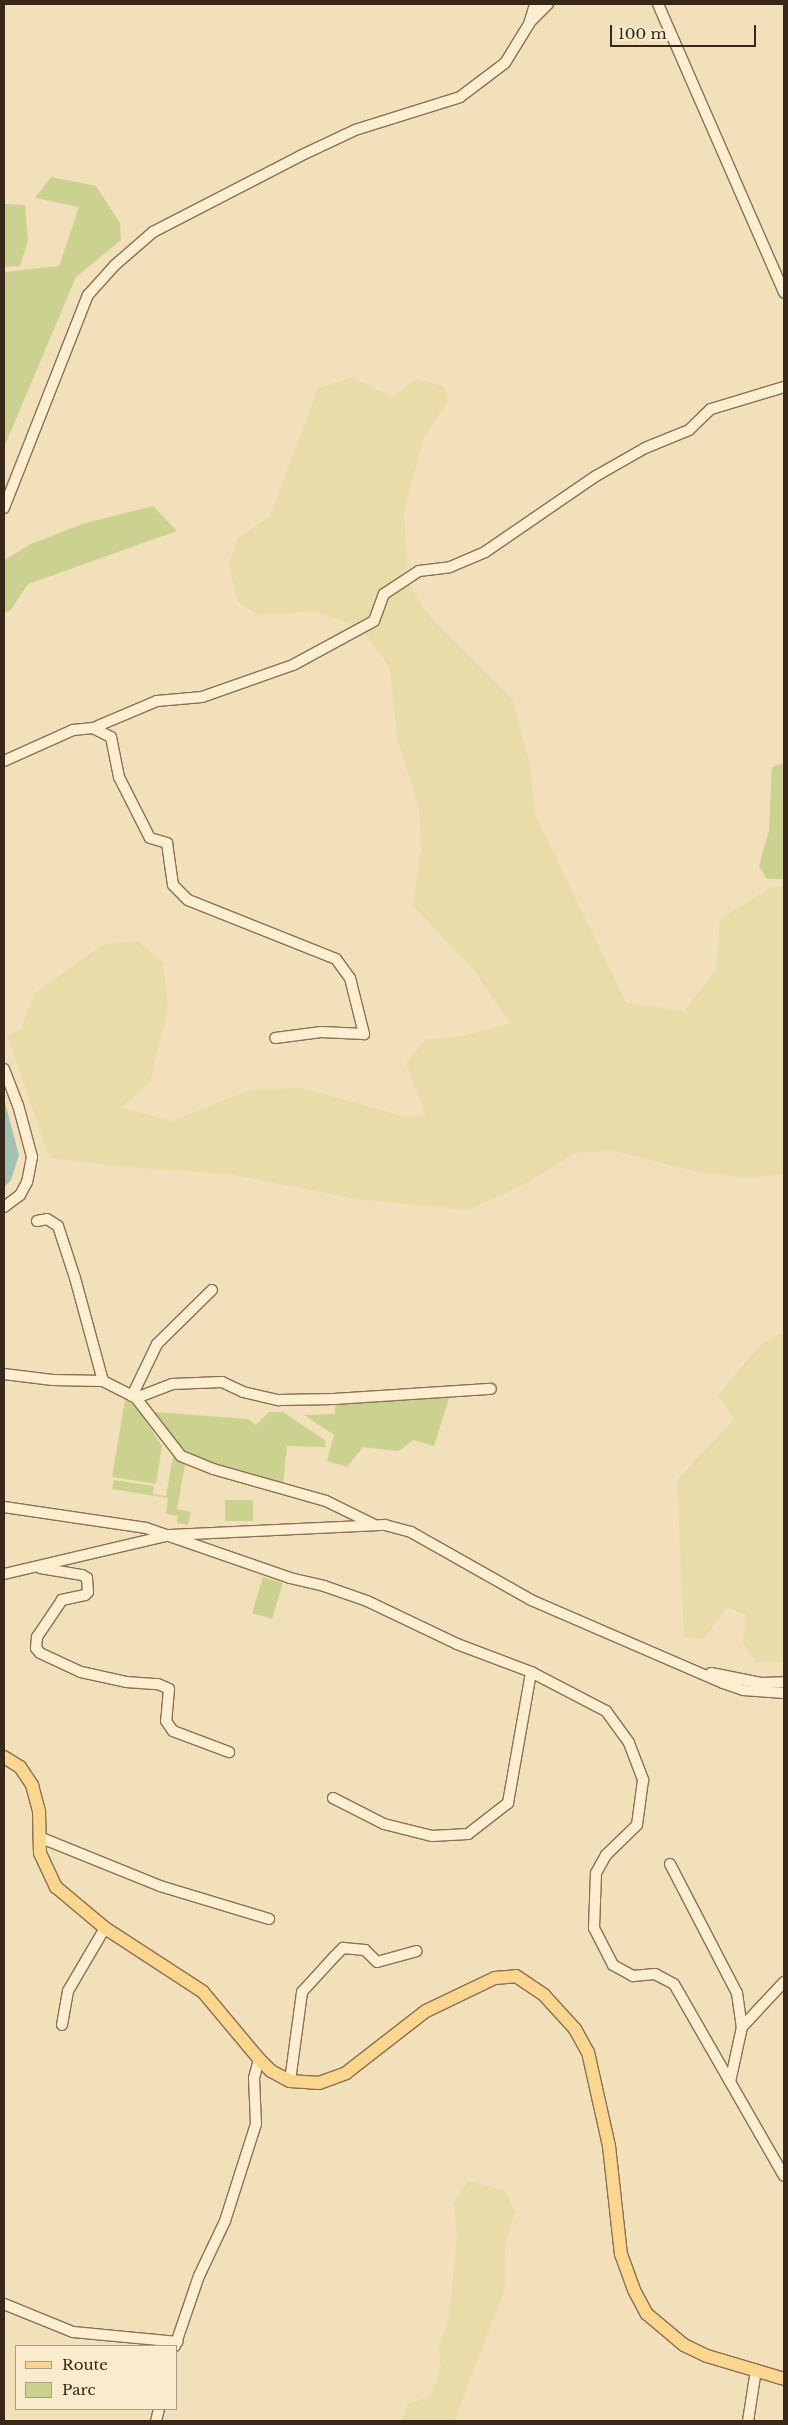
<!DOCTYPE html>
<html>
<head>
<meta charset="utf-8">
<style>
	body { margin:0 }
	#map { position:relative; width:788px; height:2425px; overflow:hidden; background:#f2e0bb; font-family:"Libre Baskerville",serif }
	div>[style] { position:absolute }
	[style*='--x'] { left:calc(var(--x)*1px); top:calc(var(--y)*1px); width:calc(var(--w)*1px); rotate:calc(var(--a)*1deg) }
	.farmland>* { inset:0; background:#e8dca8 }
	.green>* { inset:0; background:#cbd18e }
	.water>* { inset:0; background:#a0c2b7 }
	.roads { filter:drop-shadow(1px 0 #8b7053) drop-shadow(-1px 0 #8b7053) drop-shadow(0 1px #8b7053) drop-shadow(0 -1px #8b7053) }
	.minor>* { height:10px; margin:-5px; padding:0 5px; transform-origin:5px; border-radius:5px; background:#fceecf }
	.major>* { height:12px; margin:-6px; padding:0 6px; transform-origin:6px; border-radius:6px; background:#fbd68e }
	span { translate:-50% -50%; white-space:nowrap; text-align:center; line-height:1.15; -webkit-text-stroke:4px #f9ebcb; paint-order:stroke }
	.frame { position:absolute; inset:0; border:5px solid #38281a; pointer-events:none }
	.legend { position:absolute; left:15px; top:2345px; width:162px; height:65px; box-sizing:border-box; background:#f9ebcb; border:1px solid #ac9d84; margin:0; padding:6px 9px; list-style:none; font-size:15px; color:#38281a }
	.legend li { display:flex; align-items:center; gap:10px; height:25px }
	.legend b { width:25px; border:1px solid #ac9d84 }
	.scale { position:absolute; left:610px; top:25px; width:146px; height:22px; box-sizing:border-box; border:2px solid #38281a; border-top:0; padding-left:6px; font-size:15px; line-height:18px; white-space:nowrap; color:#38281a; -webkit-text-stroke:4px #f9ebcb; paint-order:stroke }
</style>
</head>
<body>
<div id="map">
	<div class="farmland">
		<i style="clip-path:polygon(352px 377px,391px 397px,417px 379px,443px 386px,449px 400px,424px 437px,404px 510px,408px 583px,429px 616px,512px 699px,530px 765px,535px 814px,626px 1003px,684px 1011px,716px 970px,720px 919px,770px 888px,784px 886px,784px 1174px,749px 1178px,697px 1172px,614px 1151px,574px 1153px,527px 1183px,469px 1210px,356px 1199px,229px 1174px,123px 1167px,50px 1158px,7px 1036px,21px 1029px,35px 993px,102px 945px,138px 941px,163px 963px,168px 1006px,150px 1082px,121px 1108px,173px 1121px,250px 1090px,302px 1088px,406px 1117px,426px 1115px,406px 1064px,425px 1040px,467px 1035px,510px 1023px,472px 968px,413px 906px,421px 849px,419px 809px,397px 737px,390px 668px,361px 628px,315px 611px,258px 615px,237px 601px,229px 563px,238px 538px,270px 516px,318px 389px)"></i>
		<i style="clip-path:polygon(784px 1333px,784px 1662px,756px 1662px,743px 1643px,746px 1615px,727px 1607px,704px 1639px,684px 1637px,677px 1480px,734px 1419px,718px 1395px,761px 1344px)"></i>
		<i style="clip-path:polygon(468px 2181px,504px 2190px,515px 2212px,505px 2246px,506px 2286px,454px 2421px,402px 2421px,408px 2405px,431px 2395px,441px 2367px,438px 2347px,448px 2322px,457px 2237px,454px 2203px)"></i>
	</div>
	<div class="green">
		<i style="clip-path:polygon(51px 177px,96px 186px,120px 223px,121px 240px,76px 277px,5px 445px,4px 272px,59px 266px,79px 207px,35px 198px)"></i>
		<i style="clip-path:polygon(4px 204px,25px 205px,28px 241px,20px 266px,4px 267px)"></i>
		<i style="clip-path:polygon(153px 506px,177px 531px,28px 584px,10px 611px,4px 612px,4px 560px,31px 544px,82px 524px)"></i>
		<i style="clip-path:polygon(784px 763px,784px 879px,767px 879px,759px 866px,769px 831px,772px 767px)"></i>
		<i style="clip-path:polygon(449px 1398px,434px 1446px,414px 1440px,398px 1451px,363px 1447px,347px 1467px,327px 1461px,334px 1435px,304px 1415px,335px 1414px,335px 1399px)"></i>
		<i style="clip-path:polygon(125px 1400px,136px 1406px,162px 1446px,156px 1484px,112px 1477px)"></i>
		<i style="clip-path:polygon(154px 1412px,248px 1419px,256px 1425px,269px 1412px,283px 1412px,325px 1440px,326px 1447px,287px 1446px,283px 1485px,220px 1468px,187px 1452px,167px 1436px)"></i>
		<i style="clip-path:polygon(173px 1457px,186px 1459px,177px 1509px,191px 1512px,188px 1525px,177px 1523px,178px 1516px,166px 1514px,168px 1498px,112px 1489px,114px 1480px,154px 1486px,153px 1494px,166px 1496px)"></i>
		<i style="clip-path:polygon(225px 1500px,253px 1500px,253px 1521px,225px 1521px)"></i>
		<i style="clip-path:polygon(263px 1577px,283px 1583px,272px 1619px,252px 1613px)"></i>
	</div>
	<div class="water">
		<i style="clip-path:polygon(4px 1099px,19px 1155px,11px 1180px,4px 1187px)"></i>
	</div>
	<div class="roads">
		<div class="minor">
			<i style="--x:658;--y:4;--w:315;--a:66.4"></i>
			<i style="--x:531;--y:21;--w:24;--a:-45"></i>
			<i style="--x:4;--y:508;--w:229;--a:-68.5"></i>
			<i style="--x:88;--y:295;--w:40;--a:-48"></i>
			<i style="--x:115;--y:265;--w:50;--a:-41"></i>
			<i style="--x:153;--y:232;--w:165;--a:-27.3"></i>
			<i style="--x:300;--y:156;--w:61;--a:-25.3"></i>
			<i style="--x:355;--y:130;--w:110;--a:-17.4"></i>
			<i style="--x:460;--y:97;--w:56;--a:-37.1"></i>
			<i style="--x:505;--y:63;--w:46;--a:-58.4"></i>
			<i style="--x:529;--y:24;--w:21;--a:-73"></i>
			<i style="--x:93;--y:728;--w:20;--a:27"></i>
			<i style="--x:111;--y:737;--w:41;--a:78.7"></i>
			<i style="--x:119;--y:777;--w:68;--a:63.1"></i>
			<i style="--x:150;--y:838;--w:18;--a:16"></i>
			<i style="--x:167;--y:843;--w:42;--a:81.9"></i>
			<i style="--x:173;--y:885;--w:21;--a:45"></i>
			<i style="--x:188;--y:900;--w:159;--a:21.7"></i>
			<i style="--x:336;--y:959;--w:24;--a:54"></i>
			<i style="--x:350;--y:978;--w:58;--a:76"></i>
			<i style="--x:364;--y:1034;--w:43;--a:-177.3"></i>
			<i style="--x:321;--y:1032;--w:46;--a:172.6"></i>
			<i style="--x:4;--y:761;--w:76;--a:-24.2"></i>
			<i style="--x:73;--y:730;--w:20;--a:-6"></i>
			<i style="--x:93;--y:728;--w:69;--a:-22.9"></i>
			<i style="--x:157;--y:701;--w:45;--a:-5.1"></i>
			<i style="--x:202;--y:697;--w:96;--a:-19.4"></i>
			<i style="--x:293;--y:665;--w:92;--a:-28.5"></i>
			<i style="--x:374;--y:621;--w:29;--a:-70"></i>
			<i style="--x:384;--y:594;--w:42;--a:-33.3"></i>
			<i style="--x:419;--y:571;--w:31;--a:-7"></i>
			<i style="--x:450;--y:567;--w:38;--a:-23"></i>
			<i style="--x:485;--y:552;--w:135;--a:-34.4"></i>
			<i style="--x:596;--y:476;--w:56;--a:-29.7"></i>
			<i style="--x:645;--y:448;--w:48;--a:-22.2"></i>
			<i style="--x:689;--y:430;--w:30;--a:-44"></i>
			<i style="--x:711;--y:409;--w:76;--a:-16.8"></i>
			<i style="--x:4;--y:1069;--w:39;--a:69"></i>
			<i style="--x:18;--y:1105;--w:54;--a:74.9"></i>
			<i style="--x:32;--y:1157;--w:25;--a:101"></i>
			<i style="--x:27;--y:1182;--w:15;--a:118"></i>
			<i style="--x:20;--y:1195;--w:20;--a:143"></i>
			<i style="--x:37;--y:1221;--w:10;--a:-11"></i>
			<i style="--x:47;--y:1219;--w:13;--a:32"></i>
			<i style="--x:58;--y:1226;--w:55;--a:71.9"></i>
			<i style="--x:75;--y:1278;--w:107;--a:74.8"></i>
			<i style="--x:4;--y:1374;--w:49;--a:7"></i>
			<i style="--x:53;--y:1380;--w:50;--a:1.1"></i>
			<i style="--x:103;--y:1381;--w:37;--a:27"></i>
			<i style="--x:136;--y:1398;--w:73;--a:52.2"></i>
			<i style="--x:181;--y:1456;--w:35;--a:22"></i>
			<i style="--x:213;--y:1469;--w:117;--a:15.8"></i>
			<i style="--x:326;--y:1501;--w:52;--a:26.1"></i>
			<i style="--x:132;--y:1396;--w:58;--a:-64.3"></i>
			<i style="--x:157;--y:1344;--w:77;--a:-44.5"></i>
			<i style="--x:136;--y:1398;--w:39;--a:-21"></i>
			<i style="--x:172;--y:1384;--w:50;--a:-2.3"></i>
			<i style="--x:222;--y:1382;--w:23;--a:25"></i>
			<i style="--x:243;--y:1392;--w:37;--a:13"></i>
			<i style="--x:279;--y:1400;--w:56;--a:-1"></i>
			<i style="--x:335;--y:1399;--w:156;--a:-3.7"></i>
			<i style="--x:4;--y:1507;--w:144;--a:8.4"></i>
			<i style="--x:146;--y:1528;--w:152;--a:19.1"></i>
			<i style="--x:290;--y:1578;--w:35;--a:13"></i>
			<i style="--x:324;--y:1586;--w:46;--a:19.2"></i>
			<i style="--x:367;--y:1601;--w:100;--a:25.5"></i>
			<i style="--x:457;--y:1644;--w:79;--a:20.7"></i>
			<i style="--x:531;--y:1672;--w:85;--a:27.5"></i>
			<i style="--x:606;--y:1711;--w:39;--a:54"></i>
			<i style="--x:629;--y:1743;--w:40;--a:69"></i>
			<i style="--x:643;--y:1780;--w:45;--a:97.6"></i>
			<i style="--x:637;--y:1825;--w:43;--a:135.9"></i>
			<i style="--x:606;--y:1855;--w:21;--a:119"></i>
			<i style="--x:596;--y:1873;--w:55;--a:92.1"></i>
			<i style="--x:594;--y:1928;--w:42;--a:62.8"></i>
			<i style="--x:613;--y:1965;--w:23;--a:29"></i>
			<i style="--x:633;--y:1976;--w:22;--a:-5"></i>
			<i style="--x:655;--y:1974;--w:21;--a:28"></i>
			<i style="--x:674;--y:1984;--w:221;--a:60.2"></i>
			<i style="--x:40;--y:1568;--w:43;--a:9.5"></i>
			<i style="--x:82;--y:1575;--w:6;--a:31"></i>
			<i style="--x:87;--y:1578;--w:14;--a:86"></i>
			<i style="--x:88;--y:1592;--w:4;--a:135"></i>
			<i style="--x:85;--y:1595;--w:24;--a:168"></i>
			<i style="--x:62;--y:1600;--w:45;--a:124"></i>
			<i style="--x:37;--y:1637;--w:11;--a:95"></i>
			<i style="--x:36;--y:1648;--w:6;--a:51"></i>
			<i style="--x:40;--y:1653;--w:45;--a:24.9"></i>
			<i style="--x:81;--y:1672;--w:46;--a:12.5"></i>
			<i style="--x:126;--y:1682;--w:32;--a:4"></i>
			<i style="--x:158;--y:1684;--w:12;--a:24"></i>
			<i style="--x:169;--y:1689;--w:32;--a:95"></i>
			<i style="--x:166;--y:1721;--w:12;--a:55"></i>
			<i style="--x:173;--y:1731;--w:60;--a:20.6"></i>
			<i style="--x:4;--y:1574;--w:171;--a:-13.2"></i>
			<i style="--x:170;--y:1535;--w:215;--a:-2.7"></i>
			<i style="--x:385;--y:1525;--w:27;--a:15"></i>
			<i style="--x:411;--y:1532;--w:138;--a:29.5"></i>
			<i style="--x:531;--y:1600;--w:209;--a:23.4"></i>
			<i style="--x:723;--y:1683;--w:21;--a:19"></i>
			<i style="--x:743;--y:1690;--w:41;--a:4.2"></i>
			<i style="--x:711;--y:1673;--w:51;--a:11.3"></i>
			<i style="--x:761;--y:1683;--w:23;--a:-2"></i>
			<i style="--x:333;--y:1798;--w:57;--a:27"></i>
			<i style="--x:384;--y:1824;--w:49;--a:14"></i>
			<i style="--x:432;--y:1836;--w:36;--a:-3"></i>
			<i style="--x:468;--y:1834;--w:51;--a:-37.8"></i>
			<i style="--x:508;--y:1803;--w:133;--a:-80"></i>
			<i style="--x:39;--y:1837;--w:131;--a:22"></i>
			<i style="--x:160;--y:1886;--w:114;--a:16.8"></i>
			<i style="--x:670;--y:1864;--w:145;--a:62.6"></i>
			<i style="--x:737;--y:1993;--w:34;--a:82"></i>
			<i style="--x:742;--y:2027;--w:56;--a:102.3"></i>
			<i style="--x:62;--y:2025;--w:35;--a:-80"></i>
			<i style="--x:68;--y:1991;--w:73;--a:-59.6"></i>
			<i style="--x:742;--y:2027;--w:62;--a:-47"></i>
			<i style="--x:290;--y:2081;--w:90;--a:-82.3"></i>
			<i style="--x:302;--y:1992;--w:47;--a:-47.6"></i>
			<i style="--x:334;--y:1957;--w:13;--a:-45"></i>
			<i style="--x:343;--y:1948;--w:22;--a:5"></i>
			<i style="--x:365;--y:1950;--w:17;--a:45"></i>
			<i style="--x:377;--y:1962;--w:41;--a:-15.4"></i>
			<i style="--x:4;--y:2304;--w:74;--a:22.1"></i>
			<i style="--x:73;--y:2332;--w:105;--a:5.4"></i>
			<i style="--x:175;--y:2346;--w:74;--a:-71.1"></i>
			<i style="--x:199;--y:2276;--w:61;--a:-64.7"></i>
			<i style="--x:225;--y:2221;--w:102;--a:-72.3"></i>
			<i style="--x:256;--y:2124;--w:46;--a:-92.5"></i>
			<i style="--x:254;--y:2078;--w:20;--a:-75"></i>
			<i style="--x:156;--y:2421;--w:12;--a:-76"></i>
			<i style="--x:748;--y:2421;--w:52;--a:-81.1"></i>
		</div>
		<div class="major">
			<i style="--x:4;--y:1757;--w:19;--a:32"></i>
			<i style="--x:20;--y:1767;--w:22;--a:56"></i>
			<i style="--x:32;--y:1785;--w:28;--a:75"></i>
			<i style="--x:39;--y:1812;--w:41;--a:88.6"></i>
			<i style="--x:40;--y:1853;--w:38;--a:65"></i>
			<i style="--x:56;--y:1887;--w:64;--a:39.9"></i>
			<i style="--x:105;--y:1928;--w:117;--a:33.1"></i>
			<i style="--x:203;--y:1992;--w:87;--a:50.1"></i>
			<i style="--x:259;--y:2059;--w:17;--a:45"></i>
			<i style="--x:271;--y:2071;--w:21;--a:28"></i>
			<i style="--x:290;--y:2081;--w:29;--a:4"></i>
			<i style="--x:319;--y:2083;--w:29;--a:-20"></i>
			<i style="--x:346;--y:2073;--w:101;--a:-37.8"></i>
			<i style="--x:426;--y:2011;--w:76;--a:-25.6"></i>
			<i style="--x:495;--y:1978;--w:21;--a:-5"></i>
			<i style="--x:516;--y:1976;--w:34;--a:34"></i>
			<i style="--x:544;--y:1995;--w:46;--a:47.6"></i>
			<i style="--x:575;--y:2029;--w:26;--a:61"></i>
			<i style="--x:588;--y:2052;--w:96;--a:77.4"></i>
			<i style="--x:609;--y:2146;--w:109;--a:83.7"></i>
			<i style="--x:621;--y:2254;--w:38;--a:70"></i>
			<i style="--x:634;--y:2290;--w:27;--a:62"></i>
			<i style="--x:647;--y:2314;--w:48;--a:40"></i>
			<i style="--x:684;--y:2345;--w:25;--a:26"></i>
			<i style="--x:707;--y:2356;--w:80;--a:16.6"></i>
		</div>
	</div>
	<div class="frame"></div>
	<ul class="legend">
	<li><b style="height:6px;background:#fbd68e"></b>Route</li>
	<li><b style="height:14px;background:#cbd18e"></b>Parc</li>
	</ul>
	<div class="scale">100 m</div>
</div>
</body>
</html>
